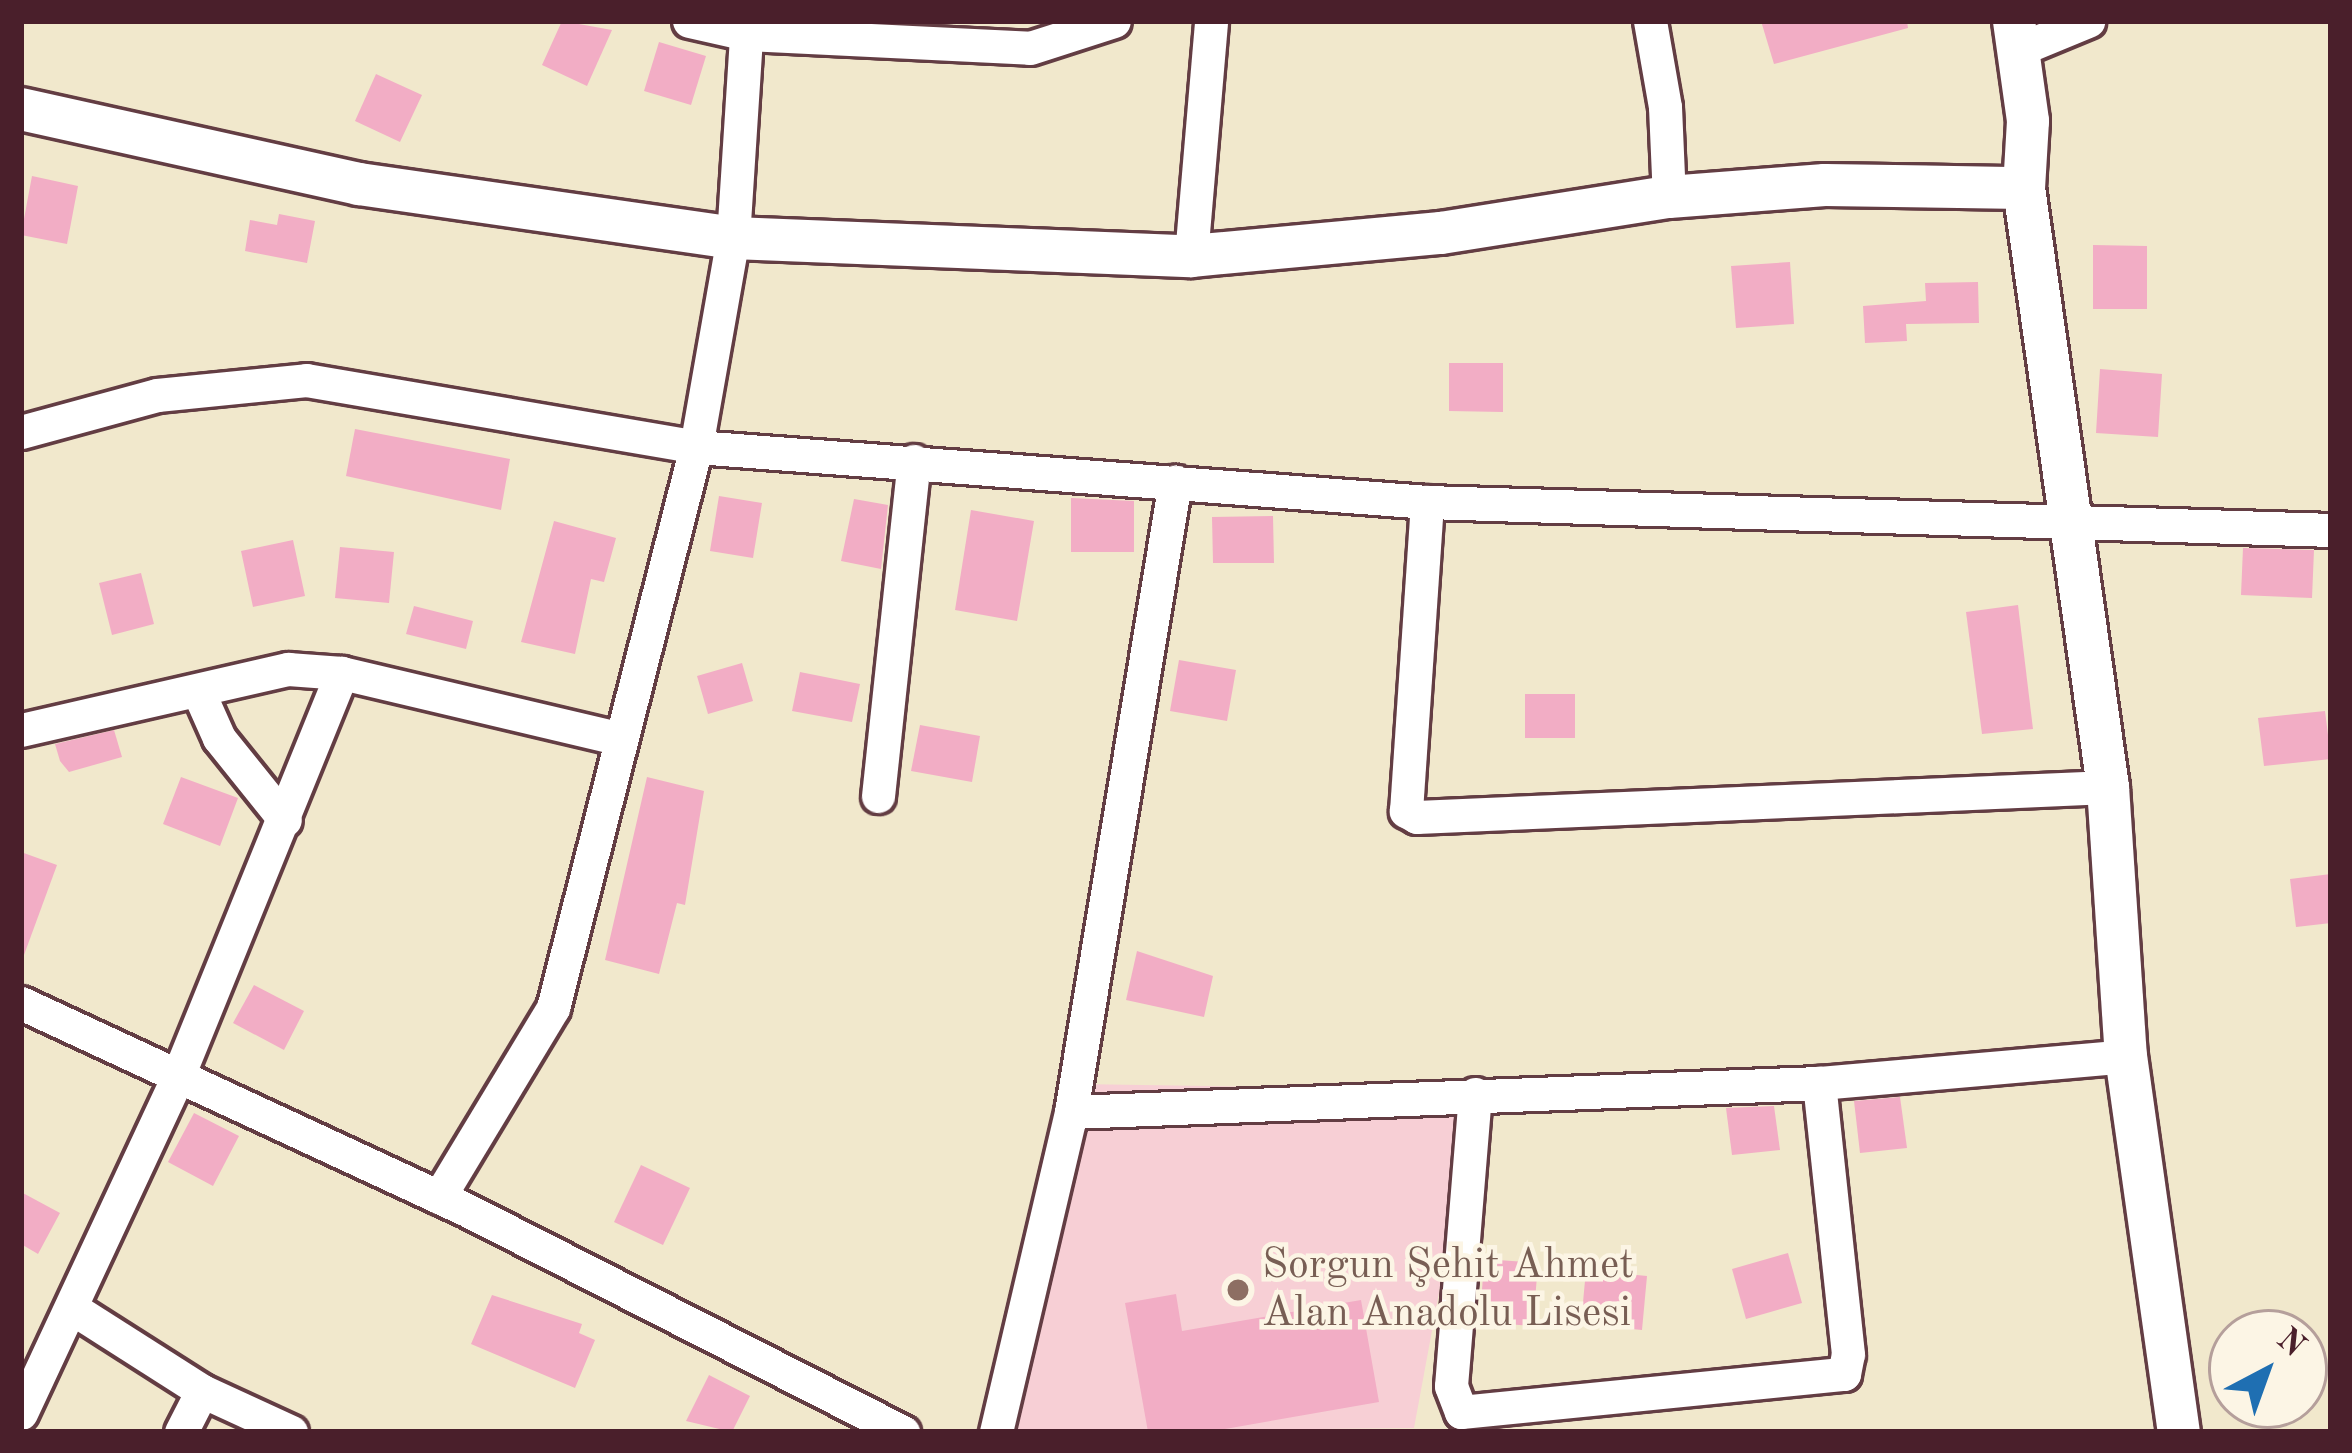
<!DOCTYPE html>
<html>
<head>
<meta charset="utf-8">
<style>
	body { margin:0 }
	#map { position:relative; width:2352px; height:1453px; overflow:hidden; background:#f1e8cc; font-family:"Old Standard TT",serif }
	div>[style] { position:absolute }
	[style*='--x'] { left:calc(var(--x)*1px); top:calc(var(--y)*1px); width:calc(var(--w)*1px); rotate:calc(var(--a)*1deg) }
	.built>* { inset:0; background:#f7cfd5 }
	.building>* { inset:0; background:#f2adc5 }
	.roads { filter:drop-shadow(3px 0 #633d43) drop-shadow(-3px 0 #633d43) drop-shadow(0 3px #633d43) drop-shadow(0 -3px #633d43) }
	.minor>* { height:33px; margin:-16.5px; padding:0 16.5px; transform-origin:16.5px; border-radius:16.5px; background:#fff }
	.tertiary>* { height:42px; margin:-21px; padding:0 21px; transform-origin:21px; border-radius:21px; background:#fff }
	.dots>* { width:33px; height:33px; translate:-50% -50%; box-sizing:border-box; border:6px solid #fcf5e5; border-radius:50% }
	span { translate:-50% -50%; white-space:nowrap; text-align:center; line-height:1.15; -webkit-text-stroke:9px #fcf5e5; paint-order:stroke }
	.education-label { font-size:42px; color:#785e54 }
	.left { translate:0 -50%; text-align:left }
	.frame { position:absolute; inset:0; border:24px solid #4a1f2b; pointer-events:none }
	.north { position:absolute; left:2208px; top:1309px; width:120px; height:120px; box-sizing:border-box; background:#fcf5e5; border:3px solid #b59f9b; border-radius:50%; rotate:41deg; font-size:33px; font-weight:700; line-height:48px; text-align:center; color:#4a1f2b }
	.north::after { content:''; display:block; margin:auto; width:42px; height:54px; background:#1f6fb2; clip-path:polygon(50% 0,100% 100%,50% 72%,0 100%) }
</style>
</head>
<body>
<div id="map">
	<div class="built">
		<i style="clip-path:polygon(1077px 1084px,1459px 1090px,1465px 1152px,1414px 1428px,1012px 1432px)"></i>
	</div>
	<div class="building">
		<i style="clip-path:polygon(562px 21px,612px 30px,587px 86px,542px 65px)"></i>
		<i style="clip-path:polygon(1761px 21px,1907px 21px,1908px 28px,1774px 64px)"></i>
		<i style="clip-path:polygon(659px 42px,706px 56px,691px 105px,644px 91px)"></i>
		<i style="clip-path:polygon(376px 74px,422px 95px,400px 142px,355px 121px)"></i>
		<i style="clip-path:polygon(32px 176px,78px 186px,67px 244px,21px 235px)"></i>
		<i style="clip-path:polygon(279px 214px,315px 221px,307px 263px,245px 251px,250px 220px,277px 225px)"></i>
		<i style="clip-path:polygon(2093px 245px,2147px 246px,2147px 309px,2093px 309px)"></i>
		<i style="clip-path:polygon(1790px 262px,1794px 324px,1736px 328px,1731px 266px)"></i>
		<i style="clip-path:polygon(1978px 282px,1979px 323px,1906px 324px,1907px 341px,1865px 343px,1863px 306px,1926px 301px,1925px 283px)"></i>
		<i style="clip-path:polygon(1449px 363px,1503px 363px,1503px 412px,1449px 411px)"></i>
		<i style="clip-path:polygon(2100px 369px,2162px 374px,2158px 437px,2096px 433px)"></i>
		<i style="clip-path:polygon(355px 429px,510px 459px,501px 510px,346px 476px)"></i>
		<i style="clip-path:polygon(719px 496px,762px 503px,753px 558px,710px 551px)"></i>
		<i style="clip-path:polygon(1071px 498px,1134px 501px,1134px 552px,1071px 552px)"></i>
		<i style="clip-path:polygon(854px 499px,888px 505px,881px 569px,841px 561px)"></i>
		<i style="clip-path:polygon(971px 510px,1034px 521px,1017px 621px,955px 610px)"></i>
		<i style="clip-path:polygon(1273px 516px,1274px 563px,1213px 563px,1212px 517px)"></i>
		<i style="clip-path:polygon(554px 521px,616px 538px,604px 582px,591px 579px,575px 654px,521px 642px)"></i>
		<i style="clip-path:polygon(293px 540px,305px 596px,253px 607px,241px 551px)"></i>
		<i style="clip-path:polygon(340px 547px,394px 552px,389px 603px,335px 598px)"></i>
		<i style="clip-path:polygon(2243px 548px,2314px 550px,2312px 598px,2241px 595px)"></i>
		<i style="clip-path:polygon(141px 573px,154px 624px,112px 635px,99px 583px)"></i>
		<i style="clip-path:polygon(2018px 605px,2033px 729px,1982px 734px,1966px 612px)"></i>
		<i style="clip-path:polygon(414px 606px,473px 621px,466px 649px,406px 634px)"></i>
		<i style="clip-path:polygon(1179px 660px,1236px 670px,1227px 721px,1170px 711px)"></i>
		<i style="clip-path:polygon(742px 663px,753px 701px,708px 714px,697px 676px)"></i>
		<i style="clip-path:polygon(800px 672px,860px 684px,852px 722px,792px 711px)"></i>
		<i style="clip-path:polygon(1525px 694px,1575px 694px,1575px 738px,1525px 738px)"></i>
		<i style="clip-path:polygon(2325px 711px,2331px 759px,2264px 766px,2258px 718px)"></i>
		<i style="clip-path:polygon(920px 725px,980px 736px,972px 782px,911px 771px)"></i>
		<i style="clip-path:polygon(114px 730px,122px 757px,69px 772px,60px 761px,55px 744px)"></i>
		<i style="clip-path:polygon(181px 777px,238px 798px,220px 846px,163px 824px)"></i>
		<i style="clip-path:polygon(647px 777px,704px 791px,685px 905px,677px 903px,659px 974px,605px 960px)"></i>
		<i style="clip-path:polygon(21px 852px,57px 865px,24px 955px,21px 955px)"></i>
		<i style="clip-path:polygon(2331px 874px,2331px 923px,2296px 927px,2290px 879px)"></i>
		<i style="clip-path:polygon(1137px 951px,1213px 976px,1204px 1017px,1126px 1000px)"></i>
		<i style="clip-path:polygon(254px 985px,304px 1011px,284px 1050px,233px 1023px)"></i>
		<i style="clip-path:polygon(1900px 1097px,1907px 1148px,1860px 1153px,1854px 1101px)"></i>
		<i style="clip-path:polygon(1774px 1106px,1780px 1150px,1732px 1155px,1726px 1108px)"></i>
		<i style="clip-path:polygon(194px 1113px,239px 1136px,213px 1186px,168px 1162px)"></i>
		<i style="clip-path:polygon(641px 1165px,690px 1188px,663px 1245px,614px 1222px)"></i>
		<i style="clip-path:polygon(21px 1192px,60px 1213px,38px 1254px,21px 1244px)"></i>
		<i style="clip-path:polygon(1788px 1253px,1802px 1303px,1746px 1319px,1732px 1269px)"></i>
		<i style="clip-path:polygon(1484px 1259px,1538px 1263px,1533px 1326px,1480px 1322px)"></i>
		<i style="clip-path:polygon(1586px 1270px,1647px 1276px,1642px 1330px,1581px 1324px)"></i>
		<i style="clip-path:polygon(1176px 1294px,1182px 1331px,1361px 1300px,1379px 1402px,1208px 1432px,1148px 1432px,1125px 1303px)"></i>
		<i style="clip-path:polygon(492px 1295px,582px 1324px,579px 1333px,595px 1340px,575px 1388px,471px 1344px)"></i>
		<i style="clip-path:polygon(709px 1375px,750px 1396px,732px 1432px,686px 1421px)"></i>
	</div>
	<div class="roads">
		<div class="minor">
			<i style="--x:689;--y:21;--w:59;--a:12.6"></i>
			<i style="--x:747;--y:34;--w:283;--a:2.8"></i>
			<i style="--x:1030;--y:48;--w:88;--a:-17.8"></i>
			<i style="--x:1650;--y:21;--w:87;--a:80.1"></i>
			<i style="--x:1665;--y:107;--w:90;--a:87.5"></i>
			<i style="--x:2020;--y:49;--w:74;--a:-22.4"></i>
			<i style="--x:1191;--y:256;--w:236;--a:-85.1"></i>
			<i style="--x:21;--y:432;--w:141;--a:-15.2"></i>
			<i style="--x:157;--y:395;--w:150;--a:-5.7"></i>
			<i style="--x:306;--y:380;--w:396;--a:9.7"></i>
			<i style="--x:696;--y:447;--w:733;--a:4.3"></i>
			<i style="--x:199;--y:693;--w:49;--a:66"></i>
			<i style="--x:219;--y:738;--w:105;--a:51.2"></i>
			<i style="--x:21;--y:730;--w:274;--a:-12.9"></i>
			<i style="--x:288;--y:669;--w:54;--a:4.2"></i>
			<i style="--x:342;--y:673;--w:282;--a:13.3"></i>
			<i style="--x:2108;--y:787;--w:692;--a:177.51"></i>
			<i style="--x:1417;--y:817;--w:13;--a:-151"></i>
			<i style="--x:1406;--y:811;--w:310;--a:-86.1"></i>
			<i style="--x:1427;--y:502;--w:904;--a:1.77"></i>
			<i style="--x:878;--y:796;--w:337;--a:-83.9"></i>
			<i style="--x:21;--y:1003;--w:487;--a:24.9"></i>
			<i style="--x:463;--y:1208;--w:494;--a:27"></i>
			<i style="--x:1475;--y:1094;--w:293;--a:94.7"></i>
			<i style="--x:1451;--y:1386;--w:28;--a:69"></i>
			<i style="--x:1461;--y:1412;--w:385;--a:-5.7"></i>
			<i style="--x:1844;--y:1374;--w:20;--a:-79"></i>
			<i style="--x:1848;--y:1354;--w:273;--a:-96.1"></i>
			<i style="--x:1071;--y:1112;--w:749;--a:-2.22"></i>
			<i style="--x:1819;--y:1083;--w:308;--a:-5"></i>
			<i style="--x:439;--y:1197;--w:221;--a:-58.9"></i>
			<i style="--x:553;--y:1008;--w:579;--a:-75.7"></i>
			<i style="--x:696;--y:447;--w:212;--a:-80"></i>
			<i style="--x:733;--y:238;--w:217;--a:-86.3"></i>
			<i style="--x:75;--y:1310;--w:151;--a:32.5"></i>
			<i style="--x:202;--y:1391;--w:98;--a:24.7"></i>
			<i style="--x:21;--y:1413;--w:372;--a:-65"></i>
			<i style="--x:178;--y:1076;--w:435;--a:-67.9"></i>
			<i style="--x:181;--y:1432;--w:46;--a:-62.9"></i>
			<i style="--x:996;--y:1432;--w:329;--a:-76.8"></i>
			<i style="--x:1071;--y:1112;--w:639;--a:-80.63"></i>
		</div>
		<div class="tertiary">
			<i style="--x:2014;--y:21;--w:101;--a:82"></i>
			<i style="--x:2028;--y:121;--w:67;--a:93.4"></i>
			<i style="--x:2024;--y:188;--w:605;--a:82.02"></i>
			<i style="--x:2108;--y:787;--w:270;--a:86.2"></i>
			<i style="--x:2126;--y:1056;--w:380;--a:82"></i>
			<i style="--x:21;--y:109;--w:346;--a:12.5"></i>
			<i style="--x:359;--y:184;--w:378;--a:8.2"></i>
			<i style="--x:733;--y:238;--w:458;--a:2.3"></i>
			<i style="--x:1191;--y:256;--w:251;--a:-5.3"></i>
			<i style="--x:1441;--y:233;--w:231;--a:-9"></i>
			<i style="--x:1669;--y:197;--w:156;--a:-4.4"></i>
			<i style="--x:1825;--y:185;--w:199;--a:0.9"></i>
		</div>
	</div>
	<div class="dots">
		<i style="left:1238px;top:1290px;background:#8d6e63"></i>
	</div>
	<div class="education-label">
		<span class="left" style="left:1262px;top:1290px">Sorgun Şehit Ahmet<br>Alan Anadolu Lisesi</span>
	</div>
	<div class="frame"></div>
	<div class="north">N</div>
</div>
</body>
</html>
